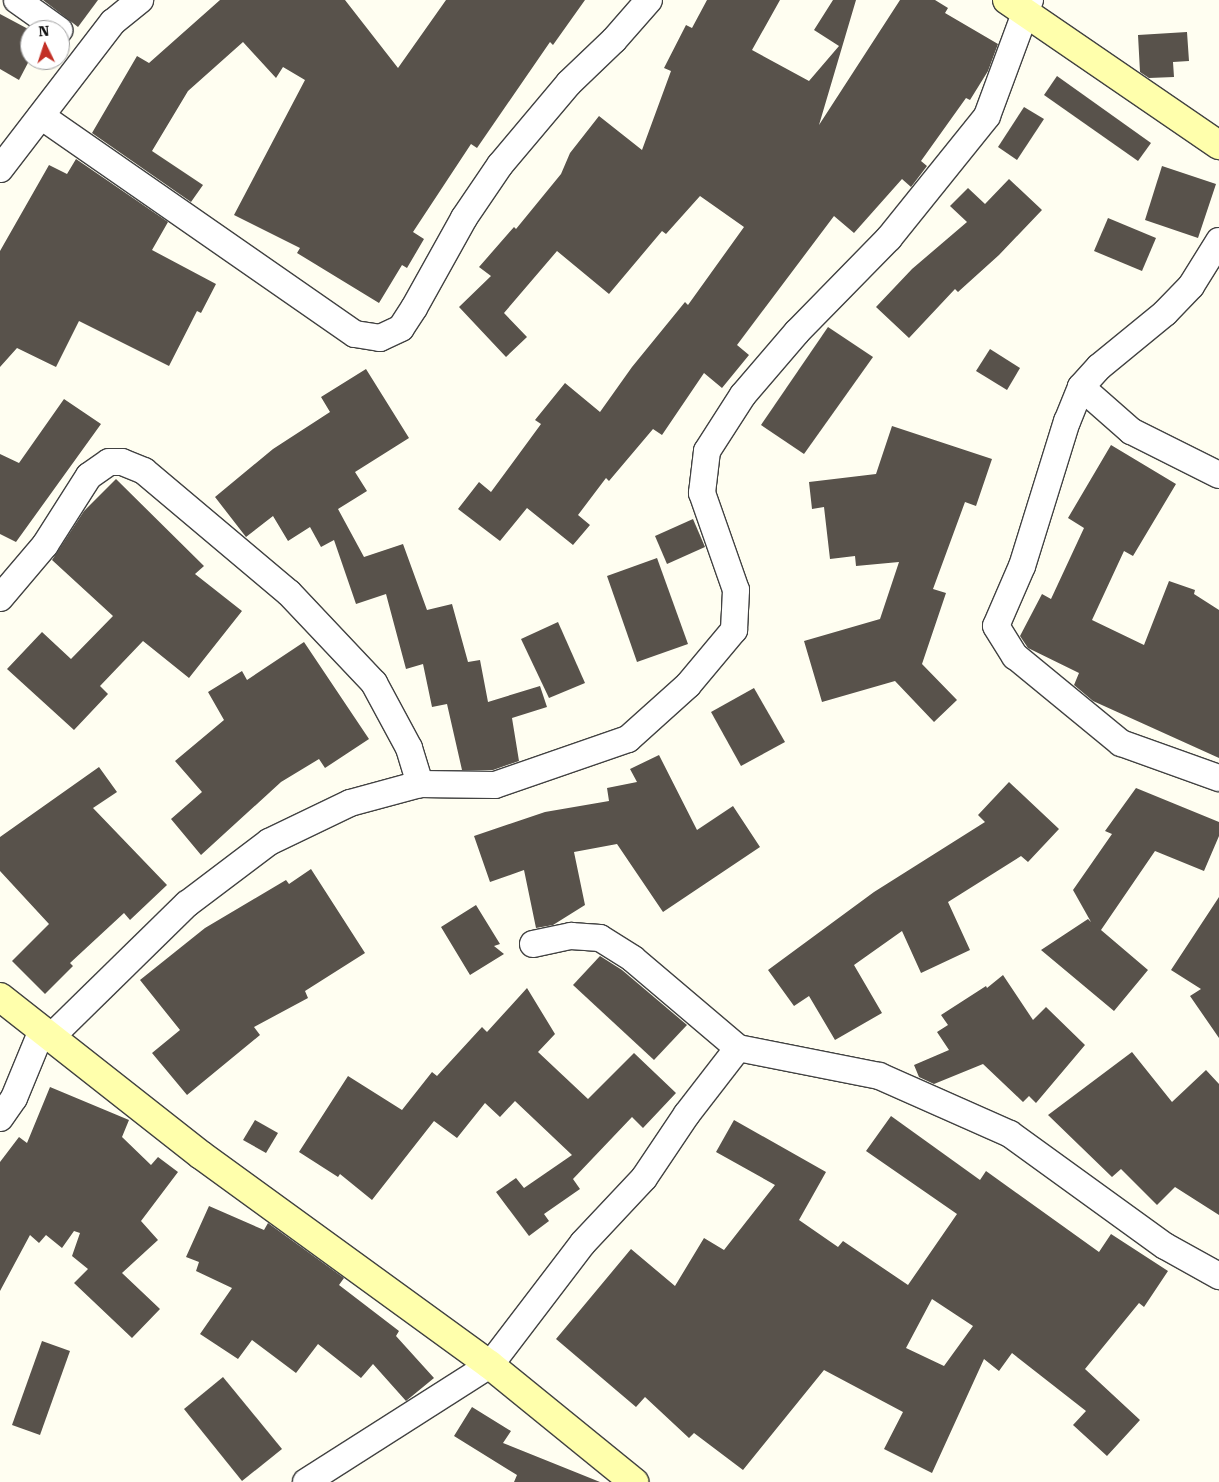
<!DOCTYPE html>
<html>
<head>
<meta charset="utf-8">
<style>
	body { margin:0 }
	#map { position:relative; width:1219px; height:1482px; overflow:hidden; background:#fffef1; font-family:"Roboto Serif",serif }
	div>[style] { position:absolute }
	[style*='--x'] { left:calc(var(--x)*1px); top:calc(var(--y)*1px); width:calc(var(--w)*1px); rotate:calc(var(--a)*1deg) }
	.building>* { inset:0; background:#58524b }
	.roads { filter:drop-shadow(1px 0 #424242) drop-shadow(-1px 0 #424242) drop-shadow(0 1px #424242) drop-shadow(0 -1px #424242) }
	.street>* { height:26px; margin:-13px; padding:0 13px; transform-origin:13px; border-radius:13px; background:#fff }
	.secondary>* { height:28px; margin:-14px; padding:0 14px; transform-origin:14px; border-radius:14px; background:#ffffac }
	span { translate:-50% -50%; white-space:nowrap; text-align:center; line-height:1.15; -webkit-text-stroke:5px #fff; paint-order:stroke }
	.north { position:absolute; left:20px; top:20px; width:50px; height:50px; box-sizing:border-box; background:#fff; border:1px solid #9f9f9f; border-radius:50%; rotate:356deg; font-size:14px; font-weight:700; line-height:20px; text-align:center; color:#0f0f0f }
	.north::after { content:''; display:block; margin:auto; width:18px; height:22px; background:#c22f25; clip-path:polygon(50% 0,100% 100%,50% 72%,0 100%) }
</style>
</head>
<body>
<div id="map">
	<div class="building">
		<i style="clip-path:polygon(43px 0,98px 0,78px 27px)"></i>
		<i style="clip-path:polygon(220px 0,345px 0,398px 68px,446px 0,585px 0,553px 45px,550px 42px,477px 148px,471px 144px,413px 232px,424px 239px,407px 268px,402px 265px,379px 303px,297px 253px,300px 248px,234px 215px,305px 80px,283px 67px,276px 78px,243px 42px,188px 91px,152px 151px,203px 185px,191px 202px,92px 133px,137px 56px,149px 63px)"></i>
		<i style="clip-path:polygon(707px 0,780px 0,752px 50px,809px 81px,839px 46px,814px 30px,833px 0,856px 0,819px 125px,900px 0,935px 0,948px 8px,945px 13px,998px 44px,988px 71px,970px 100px,966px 98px,921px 161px,927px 166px,911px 187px,902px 179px,854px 233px,834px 216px,737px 345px,749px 355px,722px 388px,704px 373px,662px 435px,653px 429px,609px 481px,606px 478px,578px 515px,590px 525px,573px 545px,527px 508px,500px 541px,458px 509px,479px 482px,491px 492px,541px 424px,535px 420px,565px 383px,600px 412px,632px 367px,685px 302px,688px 305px,744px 227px,700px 196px,666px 234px,662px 231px,609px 294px,557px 251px,504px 313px,527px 337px,506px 357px,459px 307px,491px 276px,479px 267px,514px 227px,516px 229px,561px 174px,570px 153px,599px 116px,642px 150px,671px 71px,664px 68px,686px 25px,692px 28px)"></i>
		<i style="clip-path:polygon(0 14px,30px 30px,30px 59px,19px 80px,0 69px)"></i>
		<i style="clip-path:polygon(1187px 32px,1189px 61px,1173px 62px,1174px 77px,1149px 78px,1140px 72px,1138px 35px)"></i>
		<i style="clip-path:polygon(1057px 76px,1151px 143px,1138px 161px,1044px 95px)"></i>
		<i style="clip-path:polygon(1024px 107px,1044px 119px,1017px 160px,998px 147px)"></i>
		<i style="clip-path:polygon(76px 159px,168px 222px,152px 250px,216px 284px,201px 313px,197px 311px,169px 366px,79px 321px,56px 367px,17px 348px,0 367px,0 251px,49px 165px,67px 174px)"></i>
		<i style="clip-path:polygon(1162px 166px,1216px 184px,1198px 238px,1145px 220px)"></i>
		<i style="clip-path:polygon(1009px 179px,1042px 210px,999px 255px,958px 292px,955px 289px,909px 338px,876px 307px,912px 269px,967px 222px,950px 206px,968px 188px,985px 204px)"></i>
		<i style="clip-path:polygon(1108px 218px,1156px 238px,1142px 271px,1094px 251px)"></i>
		<i style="clip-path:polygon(828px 327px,873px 357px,804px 454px,761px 425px)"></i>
		<i style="clip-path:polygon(990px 349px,1020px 368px,1007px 390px,976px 371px)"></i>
		<i style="clip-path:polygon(366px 369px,409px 438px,355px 472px,367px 491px,338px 509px,364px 557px,403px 544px,427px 610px,452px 604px,468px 662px,480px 660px,488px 702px,540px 686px,547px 707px,512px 718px,519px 761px,493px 770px,462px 770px,447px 704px,432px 707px,423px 664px,406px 669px,386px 594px,356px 604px,334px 540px,321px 547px,310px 527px,288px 541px,273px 516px,246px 537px,215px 497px,273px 449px,330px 412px,321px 397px)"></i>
		<i style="clip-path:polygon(64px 399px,101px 424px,16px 542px,0 534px,0 454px,19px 463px)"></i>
		<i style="clip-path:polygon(892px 426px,992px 459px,976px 506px,965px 502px,933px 589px,946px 593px,922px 664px,957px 700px,934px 722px,895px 681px,822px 702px,804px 641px,880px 619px,899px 562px,856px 566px,855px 556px,830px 559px,824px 507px,812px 509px,809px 482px,876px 474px)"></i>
		<i style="clip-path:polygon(1111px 445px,1176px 484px,1133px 556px,1124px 551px,1092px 620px,1144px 645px,1169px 581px,1195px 590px,1194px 594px,1219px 610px,1219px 758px,1093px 701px,1074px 685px,1079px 673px,1028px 648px,1020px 636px,1042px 594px,1051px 599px,1084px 528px,1068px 518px)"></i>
		<i style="clip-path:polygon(116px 479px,204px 566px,195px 574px,242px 611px,189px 678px,143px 641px,100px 686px,108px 694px,74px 730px,7px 669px,42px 632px,71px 659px,113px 616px,52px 560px,84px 511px)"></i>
		<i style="clip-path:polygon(693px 519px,705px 547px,667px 564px,655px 536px)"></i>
		<i style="clip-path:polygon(657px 558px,688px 644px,637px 662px,607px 576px)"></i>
		<i style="clip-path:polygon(558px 622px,585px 683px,549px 698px,521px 639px)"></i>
		<i style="clip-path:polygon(304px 642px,369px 739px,325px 768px,319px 759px,281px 782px,201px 855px,171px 819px,202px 792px,175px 761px,224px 720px,208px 692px,242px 671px,247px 680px)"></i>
		<i style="clip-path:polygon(754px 688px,785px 742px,741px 766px,711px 712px)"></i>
		<i style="clip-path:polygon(659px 755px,697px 830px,733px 806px,760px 847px,663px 912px,617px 844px,574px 852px,585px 905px,553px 925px,536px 928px,524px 870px,490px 882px,474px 836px,545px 812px,609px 801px,607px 788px,637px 782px,630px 769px)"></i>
		<i style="clip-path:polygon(99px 767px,117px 792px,93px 808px,167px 885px,130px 920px,124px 913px,70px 963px,73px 966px,45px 994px,12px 961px,49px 924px,0 871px,0 837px)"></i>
		<i style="clip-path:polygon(1009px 782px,1059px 829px,1028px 862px,1021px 856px,948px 902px,970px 950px,921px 973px,902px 931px,854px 965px,882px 1013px,835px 1040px,809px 996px,794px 1006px,768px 970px,874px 892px,985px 822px,978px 815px)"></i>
		<i style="clip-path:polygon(1136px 788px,1219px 822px,1219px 836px,1204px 871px,1155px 851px,1101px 930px,1148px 970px,1114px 1011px,1041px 950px,1088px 919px,1091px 922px,1073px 890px,1112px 834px,1105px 831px)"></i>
		<i style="clip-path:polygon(311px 869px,365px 953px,305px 991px,308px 998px,254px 1027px,260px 1035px,187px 1095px,152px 1053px,180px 1030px,140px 980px,205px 928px,286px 880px,289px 884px)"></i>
		<i style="clip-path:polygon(1219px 897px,1219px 1038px,1190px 996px,1201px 989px,1171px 970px)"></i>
		<i style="clip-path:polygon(476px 905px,500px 944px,494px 946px,504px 954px,470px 975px,441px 927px)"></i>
		<i style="clip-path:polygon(600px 956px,622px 970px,687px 1025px,654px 1060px,573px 985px)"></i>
		<i style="clip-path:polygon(1003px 975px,1033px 1020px,1046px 1007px,1085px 1045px,1036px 1103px,1029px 1096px,1023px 1102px,983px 1064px,934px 1084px,919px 1077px,914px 1065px,949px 1050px,937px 1032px,948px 1025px,941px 1015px,986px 986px,987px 988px)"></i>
		<i style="clip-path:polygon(527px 988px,555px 1034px,538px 1052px,588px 1099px,634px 1053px,676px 1093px,643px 1128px,632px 1117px,573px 1179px,580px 1189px,544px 1214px,549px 1221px,529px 1236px,496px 1192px,516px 1178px,524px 1188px,572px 1155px,515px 1101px,500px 1117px,485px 1103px,457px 1138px,434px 1121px,372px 1200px,340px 1174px,338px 1177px,299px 1152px,348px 1076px,402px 1110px,432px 1072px,437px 1076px,482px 1027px,487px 1032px)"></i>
		<i style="clip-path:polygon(1132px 1052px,1172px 1102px,1206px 1070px,1219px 1084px,1219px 1215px,1175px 1187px,1157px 1205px,1121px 1169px,1112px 1177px,1048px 1115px)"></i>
		<i style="clip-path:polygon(50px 1087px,129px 1120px,122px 1137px,151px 1165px,158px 1157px,178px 1172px,141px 1221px,158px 1240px,122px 1273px,160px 1309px,132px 1338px,74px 1283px,88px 1269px,72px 1256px,80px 1233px,74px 1231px,62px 1248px,46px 1235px,39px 1243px,30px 1235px,0 1291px,0 1162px,19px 1137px,27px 1143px)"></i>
		<i style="clip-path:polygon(evenodd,891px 1116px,980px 1180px,986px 1171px,1099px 1252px,1111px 1234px,1168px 1271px,1144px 1307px,1139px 1303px,1085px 1369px,1140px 1420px,1107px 1456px,1073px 1425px,1086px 1411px,1012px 1353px,999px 1371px,984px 1359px,932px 1473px,884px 1449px,903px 1412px,824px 1370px,743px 1470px,694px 1433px,689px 1438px,645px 1397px,636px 1407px,556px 1339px,631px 1249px,675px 1286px,704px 1238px,724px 1250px,775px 1185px,716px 1152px,734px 1120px,826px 1172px,799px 1220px,838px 1247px,843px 1241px,908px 1285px,957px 1214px,866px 1151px,891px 1116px,932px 1299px,973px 1326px,944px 1366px,906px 1348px,932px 1299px)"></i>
		<i style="clip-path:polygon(255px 1120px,278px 1133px,266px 1153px,243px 1140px)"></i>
		<i style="clip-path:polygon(209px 1206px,264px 1230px,268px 1223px,344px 1278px,339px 1285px,399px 1331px,396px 1336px,434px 1378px,406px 1401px,373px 1364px,361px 1378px,318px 1344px,296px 1373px,252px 1340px,238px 1359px,200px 1334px,232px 1288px,196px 1271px,199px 1262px,186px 1257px)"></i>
		<i style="clip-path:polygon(42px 1341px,70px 1351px,40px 1435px,12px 1425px)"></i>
		<i style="clip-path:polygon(223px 1377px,282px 1449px,242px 1481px,184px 1409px)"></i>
		<i style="clip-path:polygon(472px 1407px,511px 1431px,503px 1443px,600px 1482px,514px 1482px,517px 1475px,454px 1436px)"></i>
	</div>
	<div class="roads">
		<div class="street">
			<i style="--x:17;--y:0;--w:52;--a:35.5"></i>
			<i style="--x:41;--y:116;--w:382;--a:34.8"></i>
			<i style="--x:355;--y:334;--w:25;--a:9"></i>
			<i style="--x:380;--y:338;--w:23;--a:-25"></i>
			<i style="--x:401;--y:328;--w:24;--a:-57"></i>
			<i style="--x:414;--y:308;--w:103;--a:-60.9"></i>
			<i style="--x:464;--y:218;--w:64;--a:-55.8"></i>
			<i style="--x:500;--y:165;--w:107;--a:-49.9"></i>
			<i style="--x:569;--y:83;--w:62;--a:-43.7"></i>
			<i style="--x:614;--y:40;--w:53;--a:-48.8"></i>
			<i style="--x:0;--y:169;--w:185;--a:-52.5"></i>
			<i style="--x:113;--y:22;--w:35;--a:-39"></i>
			<i style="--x:1219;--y:241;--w:53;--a:121.9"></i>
			<i style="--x:1191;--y:286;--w:37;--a:134"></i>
			<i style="--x:1165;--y:313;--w:85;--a:140.7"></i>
			<i style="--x:1099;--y:367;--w:27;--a:132"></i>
			<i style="--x:1081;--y:387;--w:37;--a:112"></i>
			<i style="--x:1067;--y:421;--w:152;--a:107.2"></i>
			<i style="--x:1022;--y:566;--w:65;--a:113.4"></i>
			<i style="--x:996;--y:626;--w:36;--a:58"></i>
			<i style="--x:1015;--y:656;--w:137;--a:39.4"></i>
			<i style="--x:1121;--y:743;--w:104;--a:19.7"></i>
			<i style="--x:1081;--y:387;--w:67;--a:41.3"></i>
			<i style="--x:1131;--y:431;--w:98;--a:26.6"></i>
			<i style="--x:0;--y:598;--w:70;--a:-49.7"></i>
			<i style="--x:45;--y:545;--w:82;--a:-57.5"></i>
			<i style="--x:89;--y:476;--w:24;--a:-35"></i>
			<i style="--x:109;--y:462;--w:13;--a:0"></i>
			<i style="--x:122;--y:462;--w:24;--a:22"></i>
			<i style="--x:144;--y:471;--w:189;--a:40.1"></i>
			<i style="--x:289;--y:593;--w:124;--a:46.6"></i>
			<i style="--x:374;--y:683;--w:74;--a:61.7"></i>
			<i style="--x:409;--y:748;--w:38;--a:73"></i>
			<i style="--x:533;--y:944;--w:39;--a:-12"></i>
			<i style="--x:571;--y:936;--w:29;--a:4"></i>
			<i style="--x:600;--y:938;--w:39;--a:32"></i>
			<i style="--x:633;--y:959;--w:138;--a:40.3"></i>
			<i style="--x:738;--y:1048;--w:144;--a:11.2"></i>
			<i style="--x:879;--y:1076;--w:143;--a:23.9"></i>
			<i style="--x:1010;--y:1134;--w:191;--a:35.9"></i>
			<i style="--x:1165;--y:1246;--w:62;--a:29.1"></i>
			<i style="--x:50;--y:1038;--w:192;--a:-44.4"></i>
			<i style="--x:187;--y:904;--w:103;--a:-37.1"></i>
			<i style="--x:269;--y:842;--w:90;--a:-25.7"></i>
			<i style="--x:350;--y:803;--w:73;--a:-15.2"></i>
			<i style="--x:420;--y:784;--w:75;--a:0.8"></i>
			<i style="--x:495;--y:785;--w:141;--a:-19.1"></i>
			<i style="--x:628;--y:739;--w:81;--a:-42"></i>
			<i style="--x:688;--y:685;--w:72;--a:-50.1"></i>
			<i style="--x:734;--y:630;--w:40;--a:-87.1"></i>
			<i style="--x:736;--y:590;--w:103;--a:-109.3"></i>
			<i style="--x:702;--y:493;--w:42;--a:-83.2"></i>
			<i style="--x:707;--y:451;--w:67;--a:-57.3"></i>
			<i style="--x:743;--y:395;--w:83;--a:-49.4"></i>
			<i style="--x:797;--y:332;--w:132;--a:-45.6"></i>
			<i style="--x:889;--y:238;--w:156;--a:-51.2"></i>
			<i style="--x:987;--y:116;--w:124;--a:-69.7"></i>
			<i style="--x:0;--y:1118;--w:24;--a:-55"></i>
			<i style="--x:14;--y:1098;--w:74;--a:-67.6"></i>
			<i style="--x:306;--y:1482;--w:218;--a:-32.5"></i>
			<i style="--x:490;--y:1365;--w:153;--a:-52.7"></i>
			<i style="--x:583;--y:1243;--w:89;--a:-46.8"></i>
			<i style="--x:644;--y:1178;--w:77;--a:-56.1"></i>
			<i style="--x:687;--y:1114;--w:83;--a:-52.3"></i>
		</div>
		<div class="secondary">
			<i style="--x:1007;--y:0;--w:257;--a:34.4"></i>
			<i style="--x:0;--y:997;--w:256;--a:38.2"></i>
			<i style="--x:201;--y:1155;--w:357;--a:36"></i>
			<i style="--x:490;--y:1365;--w:186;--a:39.1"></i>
		</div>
	</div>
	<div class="north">N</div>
</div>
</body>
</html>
